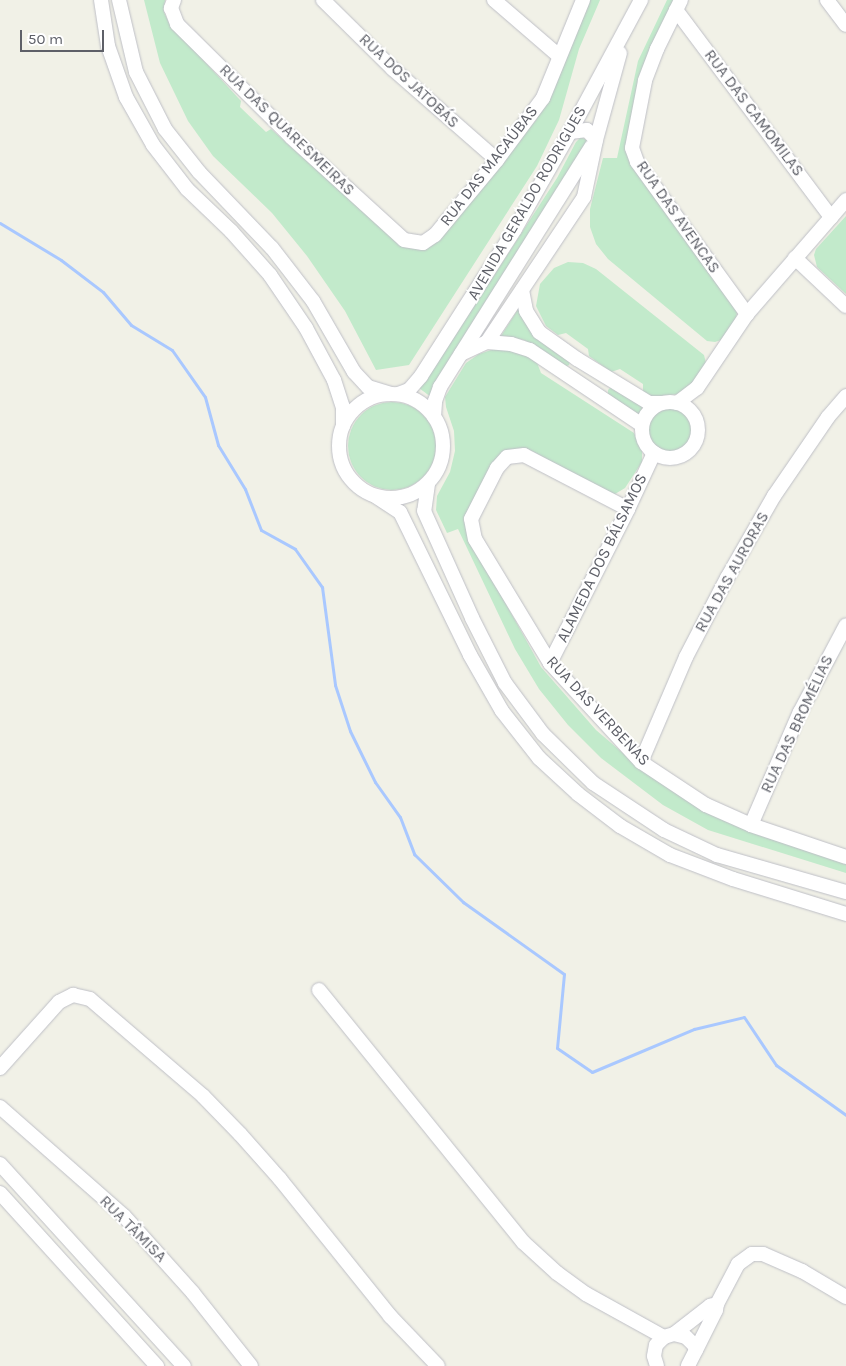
<!DOCTYPE html>
<meta charset="utf-8">
<style>
body{margin:0}
#map{position:relative;width:846px;height:1366px;overflow:hidden;background:#f1f1e7;font-family:Karla,sans-serif}
div>[style]{position:absolute}
.green>*{inset:0;background:#c2eacb}
.round{border-radius:50%}
.stream>*{height:3px;margin:-1.5px;padding:0 1.5px;transform-origin:1.5px;border-radius:1.5px;background:#a9c8ff}
.roads{filter:drop-shadow(0 0 1px #bebfc6) drop-shadow(0 0 1px #bebfc6)}
.minor>*{height:14px;margin:-7px;padding:0 7px;transform-origin:7px;border-radius:7px;background:#fff}
.minor>.ring{margin:-7px;padding:0;box-sizing:content-box;background:none;border:14px solid #fff;border-radius:50%}
span{translate:-50% -50%;white-space:nowrap;text-align:center;line-height:1.15;-webkit-text-stroke:4px #fff;paint-order:stroke}
.street-label{font-size:16px;color:#5e6068}
.scale{position:absolute;left:20px;top:30px;width:84px;height:22px;box-sizing:border-box;border:2px solid #5e6068;border-top:0;padding-left:6px;font-size:15px;line-height:18px;white-space:nowrap;color:#5e6068;-webkit-text-stroke:4px #fff;paint-order:stroke}
</style>
<div id="map">
<div class="green">
<div style="clip-path:polygon(144px 0,165px 0,164px 12px,169px 23px,241px 101px,240px 107px,266px 132px,271px 129px,396px 241px,415px 249px,436px 241px,536px 120px,545px 105px,589px 0,600px 0,579px 49px,559px 120px,537px 166px,409px 365px,376px 370px,345px 311px,307px 256px,272px 213px,213px 156px,188px 121px,160px 63px)"></div>
<div style="clip-path:polygon(667px 0,677px 0,628px 137px,737px 312px,736px 319px,721px 340px,715px 342px,707px 341px,608px 259px,596px 244px,590px 227px,590px 209px,603px 158px,617px 158px,638px 61px)"></div>
<div style="clip-path:polygon(581px 137px,588px 141px,431px 397px,419px 388px,425px 382px,557px 178px,576px 142px)"></div>
<div style="clip-path:polygon(846px 216px,846px 294px,817px 267px,814px 255px,816px 249px)"></div>
<div style="clip-path:polygon(568px 262px,583px 263px,596px 269px,704px 355px,706px 363px,691px 388px,679px 394px,651px 397px,643px 392px,643px 384px,620px 369px,611px 372px,589px 356px,588px 349px,566px 333px,558px 335px,546px 326px,536px 306px,540px 284px,554px 268px)"></div>
<div style="clip-path:polygon(520px 306px,570px 361px,569px 365px,565px 367px,524px 340px,501px 336px)"></div>
<div style="clip-path:polygon(494px 349px,512px 349px,536px 360px,541px 373px,634px 433px,642px 451px,642px 462px,625px 488px,615px 494px,608px 492px,528px 449px,513px 449px,497px 459px,471px 504px,468px 512px,471px 541px,541px 667px,596px 730px,638px 766px,662px 783px,846px 862px,846px 873px,708px 830px,663px 805px,601px 758px,568px 725px,539px 689px,515px 649px,458px 529px,447px 533px,436px 510px,437px 496px,450px 472px,455px 451px,454px 431px,446px 407px,445px 397px,466px 363px,479px 354px)"></div>
<div style="clip-path:polygon(611px 387px,643px 407px,642px 412px,638px 414px,608px 394px,608px 390px)"></div>
<div class="round" style="left:348px;top:402px;width:88px;height:88px"></div>
<div class="round" style="left:648px;top:408px;width:44px;height:44px"></div>
</div>
<div class="stream">
<div style="left:0;top:223px;width:71px;rotate:31.2deg"></div>
<div style="left:61px;top:260px;width:53px;rotate:37.3deg"></div>
<div style="left:103px;top:292px;width:43px;rotate:49.7deg"></div>
<div style="left:131px;top:325px;width:48px;rotate:31.4deg"></div>
<div style="left:172px;top:350px;width:57px;rotate:54.9deg"></div>
<div style="left:205px;top:397px;width:50px;rotate:74.8deg"></div>
<div style="left:218px;top:445px;width:52px;rotate:58.5deg"></div>
<div style="left:245px;top:489px;width:44px;rotate:68.7deg"></div>
<div style="left:261px;top:530px;width:39px;rotate:29deg"></div>
<div style="left:295px;top:549px;width:47px;rotate:54.6deg"></div>
<div style="left:322px;top:587px;width:99px;rotate:82.4deg"></div>
<div style="left:335px;top:685px;width:48px;rotate:71.9deg"></div>
<div style="left:350px;top:731px;width:57px;rotate:63.9deg"></div>
<div style="left:375px;top:782px;width:43px;rotate:54.5deg"></div>
<div style="left:400px;top:817px;width:40px;rotate:69deg"></div>
<div style="left:414px;top:854px;width:69px;rotate:44.4deg"></div>
<div style="left:463px;top:902px;width:124px;rotate:35.5deg"></div>
<div style="left:564px;top:974px;width:74px;rotate:95.4deg"></div>
<div style="left:557px;top:1048px;width:42px;rotate:34.4deg"></div>
<div style="left:592px;top:1072px;width:111px;rotate:-22.9deg"></div>
<div style="left:694px;top:1029px;width:51px;rotate:-13.5deg"></div>
<div style="left:744px;top:1017px;width:58px;rotate:56.3deg"></div>
<div style="left:776px;top:1065px;width:86px;rotate:35.5deg"></div>
</div>
<div class="roads">
<div class="minor">
<div style="left:101px;top:0;width:47px;rotate:81.3deg"></div>
<div style="left:108px;top:46px;width:54px;rotate:70.6deg"></div>
<div style="left:126px;top:97px;width:55px;rotate:60.6deg"></div>
<div style="left:153px;top:145px;width:56px;rotate:52.3deg"></div>
<div style="left:187px;top:189px;width:61px;rotate:43.7deg"></div>
<div style="left:231px;top:231px;width:59px;rotate:48.4deg"></div>
<div style="left:270px;top:275px;width:64px;rotate:55.8deg"></div>
<div style="left:306px;top:328px;width:59px;rotate:61.7deg"></div>
<div style="left:334px;top:380px;width:28px;rotate:72deg"></div>
<div style="left:343px;top:407px;width:19px;rotate:90deg"></div>
<div style="left:119px;top:0;width:74px;rotate:76.7deg"></div>
<div style="left:136px;top:72px;width:64px;rotate:63deg"></div>
<div style="left:165px;top:129px;width:55px;rotate:51.7deg"></div>
<div style="left:199px;top:172px;width:105px;rotate:46.2deg"></div>
<div style="left:272px;top:248px;width:67px;rotate:52.3deg"></div>
<div style="left:313px;top:301px;width:82px;rotate:60deg"></div>
<div style="left:354px;top:372px;width:21px;rotate:47deg"></div>
<div style="left:368px;top:387px;width:24px;rotate:17deg"></div>
<div style="left:174px;top:0;width:9px;rotate:111deg"></div>
<div style="left:171px;top:8px;width:17px;rotate:69deg"></div>
<div style="left:177px;top:24px;width:161px;rotate:44.7deg"></div>
<div style="left:291px;top:137px;width:153px;rotate:42.3deg"></div>
<div style="left:404px;top:240px;width:19px;rotate:9deg"></div>
<div style="left:423px;top:243px;width:14px;rotate:-34deg"></div>
<div style="left:435px;top:235px;width:97px;rotate:-50.4deg"></div>
<div style="left:497px;top:160px;width:77px;rotate:-53.4deg"></div>
<div style="left:543px;top:98px;width:106px;rotate:-67.8deg"></div>
<div style="left:323px;top:0;width:98px;rotate:44.6deg"></div>
<div style="left:393px;top:69px;width:138px;rotate:41.2deg"></div>
<div style="left:494px;top:0;width:86px;rotate:40.7deg"></div>
<div style="left:681px;top:0;width:55px;rotate:116.1deg"></div>
<div style="left:657px;top:49px;width:34px;rotate:111deg"></div>
<div style="left:645px;top:81px;width:68px;rotate:101deg"></div>
<div style="left:632px;top:148px;width:15px;rotate:70deg"></div>
<div style="left:637px;top:162px;width:188px;rotate:54.1deg"></div>
<div style="left:827px;top:0;width:31px;rotate:53deg"></div>
<div style="left:676px;top:10px;width:259px;rotate:53.2deg"></div>
<div style="left:570px;top:132px;width:17px;rotate:-7deg"></div>
<div style="left:587px;top:130px;width:13px;rotate:48deg"></div>
<div style="left:795px;top:258px;width:70px;rotate:43.3deg"></div>
<div style="left:522px;top:290px;width:21px;rotate:79deg"></div>
<div style="left:526px;top:311px;width:25px;rotate:58deg"></div>
<div style="left:539px;top:332px;width:47px;rotate:35.4deg"></div>
<div style="left:577px;top:359px;width:84px;rotate:31.4deg"></div>
<div style="left:649px;top:403px;width:12px"></div>
<div style="left:487px;top:342px;width:24px;rotate:5deg"></div>
<div style="left:511px;top:344px;width:20px;rotate:18deg"></div>
<div style="left:530px;top:350px;width:135px;rotate:33.8deg"></div>
<div style="left:461px;top:354px;width:29px;rotate:-25deg"></div>
<div style="left:487px;top:342px;width:174px;rotate:-56.2deg"></div>
<div style="left:584px;top:197px;width:58px;rotate:-78.1deg"></div>
<div style="left:596px;top:140px;width:90px;rotate:-74.6deg"></div>
<div class="ring" style="left:339px;top:394px;width:90px;height:90px"></div>
<div style="left:398px;top:394px;width:12px;rotate:-20deg"></div>
<div style="left:409px;top:390px;width:18px;rotate:-49deg"></div>
<div style="left:421px;top:376px;width:174px;rotate:-57.4deg"></div>
<div style="left:515px;top:229px;width:112px;rotate:-60.4deg"></div>
<div style="left:570px;top:132px;width:150px;rotate:-61.7deg"></div>
<div class="ring" style="left:642px;top:402px;width:42px;height:42px"></div>
<div style="left:677px;top:403px;width:25px;rotate:-37deg"></div>
<div style="left:697px;top:388px;width:89px;rotate:-56deg"></div>
<div style="left:747px;top:314px;width:151px;rotate:-49deg"></div>
<div style="left:434px;top:417px;width:16px;rotate:-86deg"></div>
<div style="left:435px;top:401px;width:15px;rotate:-70deg"></div>
<div style="left:440px;top:387px;width:284px;rotate:-57.8deg"></div>
<div style="left:428px;top:484px;width:27px;rotate:98deg"></div>
<div style="left:424px;top:511px;width:117px;rotate:65.8deg"></div>
<div style="left:472px;top:618px;width:73px;rotate:63.1deg"></div>
<div style="left:505px;top:683px;width:64px;rotate:53.3deg"></div>
<div style="left:543px;top:734px;width:70px;rotate:44.4deg"></div>
<div style="left:593px;top:783px;width:85px;rotate:33.5deg"></div>
<div style="left:664px;top:830px;width:59px;rotate:25.3deg"></div>
<div style="left:717px;top:855px;width:134px;rotate:16deg"></div>
<div style="left:375px;top:496px;width:30px;rotate:33deg"></div>
<div style="left:400px;top:512px;width:159px;rotate:63.9deg"></div>
<div style="left:470px;top:655px;width:64px;rotate:60.3deg"></div>
<div style="left:502px;top:711px;width:60px;rotate:51.8deg"></div>
<div style="left:539px;top:758px;width:53px;rotate:42.7deg"></div>
<div style="left:578px;top:794px;width:53px;rotate:37.3deg"></div>
<div style="left:620px;top:826px;width:58px;rotate:30.1deg"></div>
<div style="left:670px;top:855px;width:67px;rotate:20.9deg"></div>
<div style="left:733px;top:879px;width:118px;rotate:17.2deg"></div>
<div style="left:628px;top:509px;width:117px;rotate:-152.6deg"></div>
<div style="left:524px;top:455px;width:17px;rotate:173deg"></div>
<div style="left:507px;top:457px;width:15px;rotate:132deg"></div>
<div style="left:497px;top:468px;width:57px;rotate:117deg"></div>
<div style="left:471px;top:519px;width:20px;rotate:79deg"></div>
<div style="left:475px;top:539px;width:145px;rotate:58.8deg"></div>
<div style="left:550px;top:663px;width:134px;rotate:47.4deg"></div>
<div style="left:641px;top:762px;width:78px;rotate:33.5deg"></div>
<div style="left:706px;top:805px;width:49px;rotate:24deg"></div>
<div style="left:751px;top:825px;width:100px;rotate:18.6deg"></div>
<div style="left:550px;top:663px;width:173px;rotate:-63.1deg"></div>
<div style="left:628px;top:509px;width:62px;rotate:-65.1deg"></div>
<div style="left:641px;top:762px;width:114px;rotate:-66.8deg"></div>
<div style="left:686px;top:657px;width:89px;rotate:-62.6deg"></div>
<div style="left:727px;top:578px;width:95px;rotate:-60.2deg"></div>
<div style="left:774px;top:496px;width:96px;rotate:-55.6deg"></div>
<div style="left:828px;top:417px;width:28px;rotate:-49deg"></div>
<div style="left:751px;top:825px;width:123px;rotate:-66.6deg"></div>
<div style="left:800px;top:712px;width:98px;rotate:-62.1deg"></div>
<div style="left:319px;top:990px;width:324px;rotate:51deg"></div>
<div style="left:523px;top:1242px;width:46px;rotate:42.4deg"></div>
<div style="left:557px;top:1273px;width:36px;rotate:36deg"></div>
<div style="left:586px;top:1294px;width:89px;rotate:28.9deg"></div>
<div style="left:0;top:1068px;width:89px;rotate:-48.2deg"></div>
<div style="left:59px;top:1002px;width:16px;rotate:-27deg"></div>
<div style="left:73px;top:995px;width:17px;rotate:13deg"></div>
<div style="left:90px;top:999px;width:149px;rotate:40.6deg"></div>
<div style="left:203px;top:1096px;width:53px;rotate:45.8deg"></div>
<div style="left:240px;top:1134px;width:60px;rotate:48.4deg"></div>
<div style="left:280px;top:1179px;width:176px;rotate:51.2deg"></div>
<div style="left:390px;top:1316px;width:69px;rotate:46.2deg"></div>
<div style="left:0;top:1107px;width:165px;rotate:41.3deg"></div>
<div style="left:124px;top:1216px;width:103px;rotate:48.1deg"></div>
<div style="left:193px;top:1293px;width:93px;rotate:51.5deg"></div>
<div style="left:0;top:1164px;width:273px;rotate:47.7deg"></div>
<div style="left:0;top:1193px;width:234px;rotate:47.8deg"></div>
<div style="left:674px;top:1334px;width:46px;rotate:-37.9deg"></div>
<div style="left:710px;top:1306px;width:7px;rotate:-16deg"></div>
<div style="left:696px;top:1350px;width:45px;rotate:-63.4deg"></div>
<div style="left:716px;top:1310px;width:6px;rotate:-81deg"></div>
<div style="left:717px;top:1304px;width:45px;rotate:-62.3deg"></div>
<div style="left:738px;top:1264px;width:17px;rotate:-36deg"></div>
<div style="left:752px;top:1254px;width:11px"></div>
<div style="left:763px;top:1254px;width:43px;rotate:23.6deg"></div>
<div style="left:802px;top:1271px;width:51px;rotate:30.6deg"></div>
<div style="left:657px;top:1366px;width:10px;rotate:-107deg"></div>
<div style="left:654px;top:1356px;width:11px;rotate:-80deg"></div>
<div style="left:656px;top:1345px;width:11px;rotate:-45deg"></div>
<div style="left:664px;top:1337px;width:10px;rotate:-17deg"></div>
<div style="left:674px;top:1334px;width:12px;rotate:14deg"></div>
<div style="left:686px;top:1337px;width:11px;rotate:45deg"></div>
<div style="left:694px;top:1345px;width:5px;rotate:68deg"></div>
<div style="left:696px;top:1350px;width:18px;rotate:117deg"></div>
</div>
</div>
<div class="street-label">
<span style="left:409px;top:81px;rotate:43deg">RUA DOS JATOBÁS</span>
<span style="left:754px;top:113px;rotate:53deg">RUA DAS CAMOMILAS</span>
<span style="left:287px;top:130px;rotate:44deg">RUA DAS QUARESMEIRAS</span>
<span style="left:489px;top:166px;rotate:-52deg">RUA DAS MACAÚBAS</span>
<span style="left:527px;top:203px;rotate:-60deg">AVENIDA GERALDO RODRIGUES</span>
<span style="left:678px;top:217px;rotate:55deg">RUA DAS AVENCAS</span>
<span style="left:602px;top:558px;rotate:-64deg">ALAMEDA DOS BÁLSAMOS</span>
<span style="left:732px;top:572px;rotate:-61deg">RUA DAS AURORAS</span>
<span style="left:598px;top:711px;rotate:47deg">RUA DAS VERBENAS</span>
<span style="left:797px;top:724px;rotate:-65deg">RUA DAS BROMÉLIAS</span>
<span style="left:133px;top:1229px;rotate:45deg">RUA TÂMISA</span>
</div>
<div class="scale">50 m</div>
</div>
